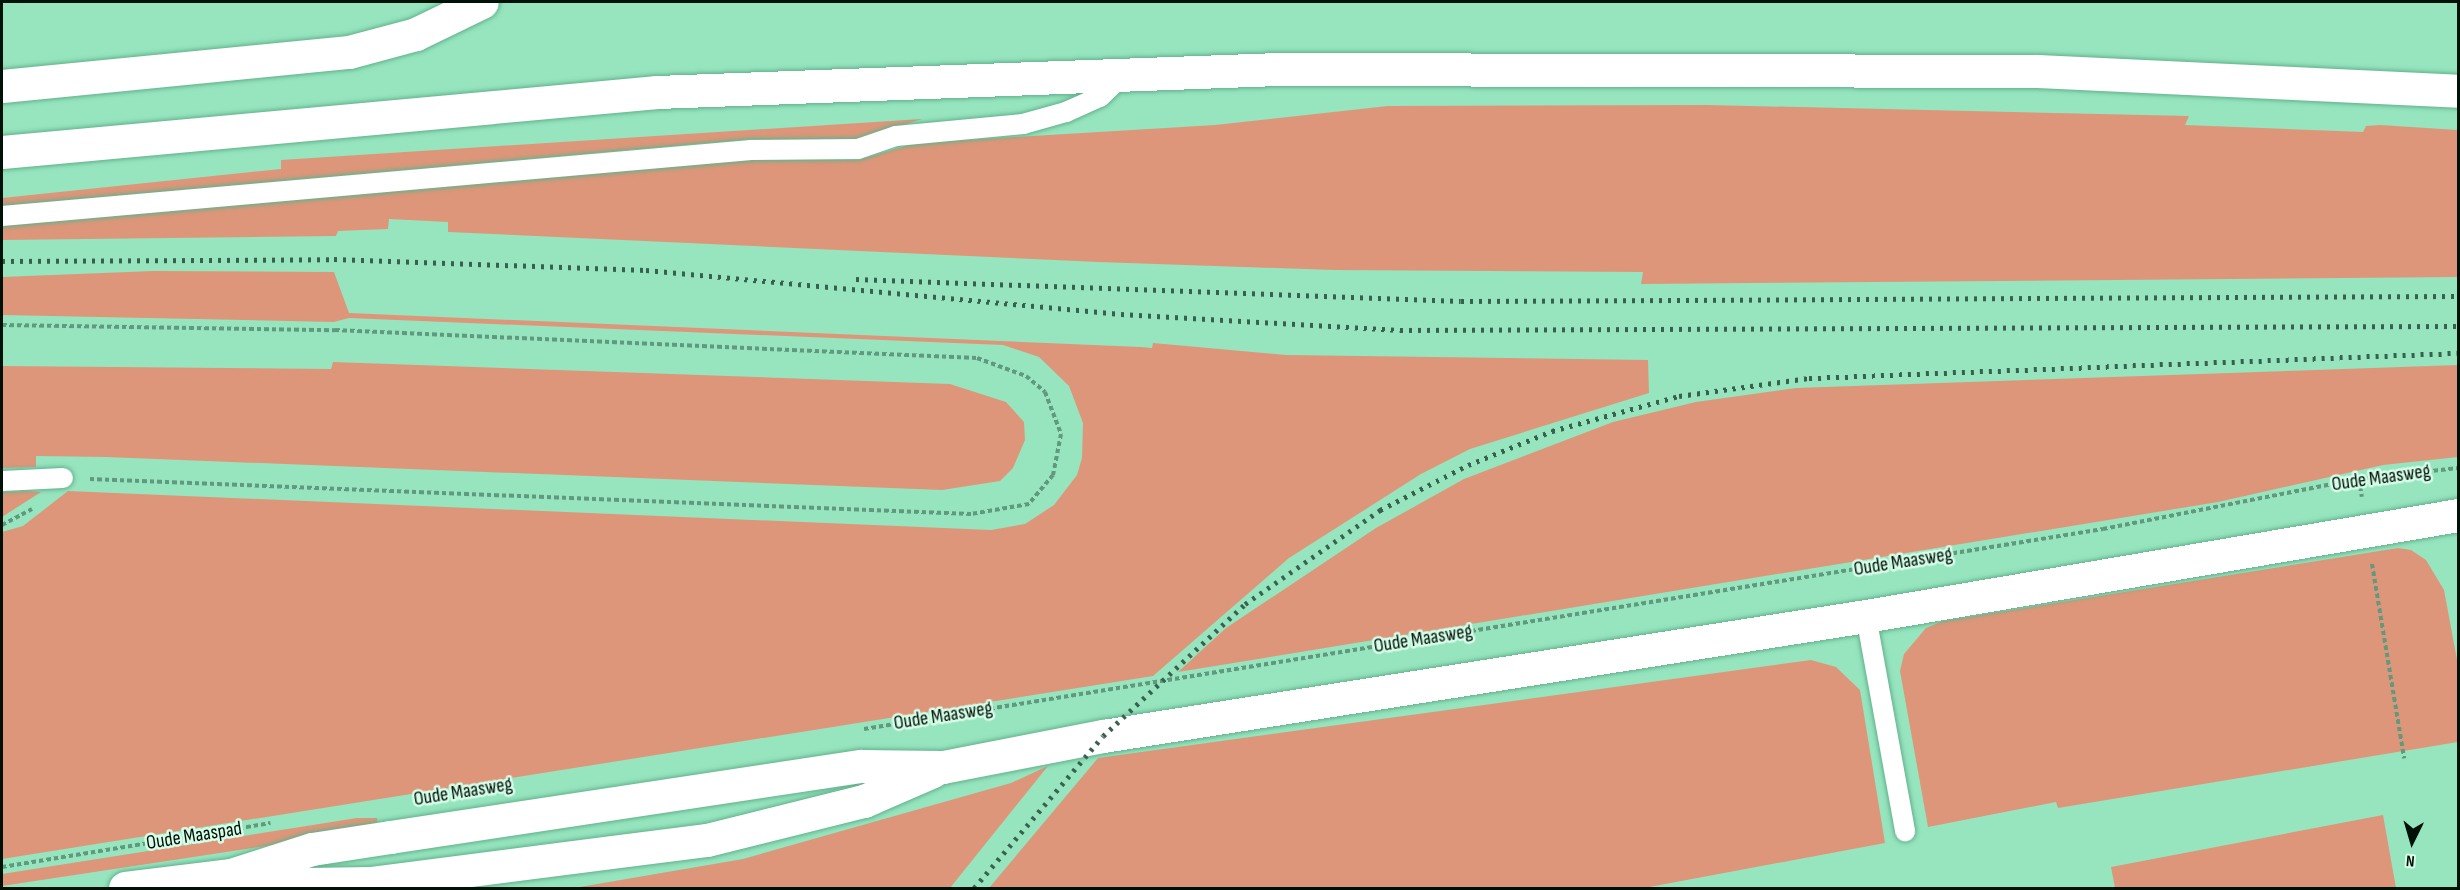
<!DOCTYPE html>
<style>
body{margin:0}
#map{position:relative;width:2460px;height:890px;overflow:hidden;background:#96e5bf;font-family:"Sofia Sans Condensed",sans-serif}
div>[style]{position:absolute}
.green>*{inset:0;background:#de967a}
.path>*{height:4px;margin-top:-2px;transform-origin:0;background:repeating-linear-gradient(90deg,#60997d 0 4.5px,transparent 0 7.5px)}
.roads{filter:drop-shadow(0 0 2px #62b18c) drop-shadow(0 0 2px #62b18c)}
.service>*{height:20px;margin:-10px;padding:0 10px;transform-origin:10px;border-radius:10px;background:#fff}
.minor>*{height:33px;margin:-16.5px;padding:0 16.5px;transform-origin:16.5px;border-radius:16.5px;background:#fff}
.motorway>*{height:33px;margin:-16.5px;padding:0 16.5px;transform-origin:16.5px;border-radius:16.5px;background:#fff}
.rail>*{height:4.5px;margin-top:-2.25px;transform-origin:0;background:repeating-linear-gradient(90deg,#38604c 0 3px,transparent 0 9px)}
span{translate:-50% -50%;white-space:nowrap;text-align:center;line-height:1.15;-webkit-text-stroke:5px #d7fde9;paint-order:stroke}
.street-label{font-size:20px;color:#001208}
.frame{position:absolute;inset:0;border:3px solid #001208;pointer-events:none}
.north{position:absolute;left:2382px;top:812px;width:60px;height:60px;-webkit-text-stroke:4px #d7fde9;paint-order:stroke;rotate:185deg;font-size:16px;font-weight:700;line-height:24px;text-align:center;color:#001208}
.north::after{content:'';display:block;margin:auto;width:21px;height:27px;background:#001208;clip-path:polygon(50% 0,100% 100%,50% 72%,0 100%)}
</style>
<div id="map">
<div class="green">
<div style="clip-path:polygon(1708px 105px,2189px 116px,2185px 125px,2363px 132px,2366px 126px,2380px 125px,2458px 130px,2458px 277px,1641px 284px,1643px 272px,1334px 270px,1098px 262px,448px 232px,448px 222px,389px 219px,388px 229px,338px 231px,336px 236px,2px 240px,2px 225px,755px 159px,858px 160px,916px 143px,1215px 125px,1388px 106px)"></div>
<div style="clip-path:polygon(922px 119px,853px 141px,753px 139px,2px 206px,2px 198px,281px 169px,281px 160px)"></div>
<div style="clip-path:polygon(153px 271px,334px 272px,349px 313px,1141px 347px,1152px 348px,1153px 343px,1286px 355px,1648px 360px,1649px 393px,1470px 449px,1421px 474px,1289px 558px,1153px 676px,2px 859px,2px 532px,23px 526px,68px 491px,991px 530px,1025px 524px,1054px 505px,1077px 475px,1082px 458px,1083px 423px,1069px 386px,1039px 357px,1003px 345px,349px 318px,334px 322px,2px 315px,2px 277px)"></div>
<div style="clip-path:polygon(333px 362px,950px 384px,1006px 402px,1024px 422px,1025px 440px,1013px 468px,1000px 481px,942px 490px,106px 457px,36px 456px,36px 467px,2px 468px,2px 366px,331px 369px)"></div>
<div style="clip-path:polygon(2458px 365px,2458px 457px,2383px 465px,2218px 502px,1178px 672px,1226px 628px,1376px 528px,1464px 479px,1613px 422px,1696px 402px,1796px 388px)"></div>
<div style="clip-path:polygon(2px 492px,27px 491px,41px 492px,2px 517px)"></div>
<div style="clip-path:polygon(2398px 548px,2411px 550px,2426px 560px,2444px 590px,2458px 665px,2458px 742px,2058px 808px,2056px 802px,1928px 827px,1900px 671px,1904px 654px,1926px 628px,1943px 621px)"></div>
<div style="clip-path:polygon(1811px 660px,1836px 667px,1860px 690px,1885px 843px,1644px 888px,989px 888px,1098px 758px)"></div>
<div style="clip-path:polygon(1048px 766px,950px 888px,574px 888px,743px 859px,1011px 783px)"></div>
<div style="clip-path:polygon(2383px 815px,2396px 888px,2115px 888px,2111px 867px)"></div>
<div style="clip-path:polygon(357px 818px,377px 818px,378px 829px,2px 886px,2px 874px)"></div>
</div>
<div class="path">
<div style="left:2px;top:325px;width:333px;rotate:0.9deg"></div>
<div style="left:335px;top:330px;width:643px;rotate:2.5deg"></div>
<div style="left:977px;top:358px;width:52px;rotate:20.2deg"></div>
<div style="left:1026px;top:376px;width:25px;rotate:40deg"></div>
<div style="left:1045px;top:392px;width:45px;rotate:69.1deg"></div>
<div style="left:1061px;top:434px;width:42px;rotate:101deg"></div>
<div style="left:1053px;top:475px;width:38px;rotate:130deg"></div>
<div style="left:1029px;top:504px;width:59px;rotate:170.2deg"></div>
<div style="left:971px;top:514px;width:882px;rotate:-177.72deg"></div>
<div style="left:2359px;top:479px;width:18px;rotate:81deg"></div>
<div style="left:2px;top:525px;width:34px;rotate:-28deg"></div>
<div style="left:2372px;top:564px;width:197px;rotate:80.6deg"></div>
<div style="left:864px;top:729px;width:1255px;rotate:-9.17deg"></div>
<div style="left:2103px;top:529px;width:261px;rotate:-11.1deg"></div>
<div style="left:2359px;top:479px;width:100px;rotate:-6.3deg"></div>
<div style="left:2px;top:867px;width:272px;rotate:-9.3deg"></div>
</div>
<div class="roads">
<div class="service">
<div style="left:2px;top:216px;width:752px;rotate:-5.04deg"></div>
<div style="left:751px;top:150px;width:107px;rotate:-0.5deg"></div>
<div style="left:858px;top:149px;width:40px;rotate:-18.9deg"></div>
<div style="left:896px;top:136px;width:128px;rotate:-5.4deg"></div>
<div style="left:1023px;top:124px;width:45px;rotate:-15.6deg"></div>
<div style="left:1066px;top:112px;width:37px;rotate:-24deg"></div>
<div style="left:1100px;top:97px;width:32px;rotate:-44deg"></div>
<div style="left:2px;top:481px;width:61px;rotate:-2.8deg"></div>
<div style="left:1866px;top:616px;width:219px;rotate:79.7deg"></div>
</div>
<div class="minor">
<div style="left:243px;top:876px;width:65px;rotate:7deg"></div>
<div style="left:308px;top:884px;width:62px;rotate:-0.9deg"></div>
<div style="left:370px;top:883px;width:340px;rotate:-7.3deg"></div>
<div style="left:707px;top:840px;width:162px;rotate:-14deg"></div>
<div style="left:864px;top:801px;width:75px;rotate:-23.5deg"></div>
<div style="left:125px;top:888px;width:107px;rotate:-7deg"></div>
<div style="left:231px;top:875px;width:85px;rotate:-17.8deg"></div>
<div style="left:312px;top:849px;width:79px;rotate:-8.7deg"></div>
<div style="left:390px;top:837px;width:476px;rotate:-8.6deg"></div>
<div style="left:861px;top:766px;width:82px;rotate:0.7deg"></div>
<div style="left:943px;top:767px;width:163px;rotate:-11deg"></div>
<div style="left:1103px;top:736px;width:772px;rotate:-8.94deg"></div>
<div style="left:1866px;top:616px;width:601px;rotate:-9.68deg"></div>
</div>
<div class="motorway">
<div style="left:2px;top:86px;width:349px;rotate:-5.6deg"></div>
<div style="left:349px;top:52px;width:69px;rotate:-15deg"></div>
<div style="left:416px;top:34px;width:73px;rotate:-25.9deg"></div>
<div style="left:2px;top:152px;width:658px;rotate:-5.23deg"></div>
<div style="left:657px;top:92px;width:620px;rotate:-2.12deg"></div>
<div style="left:1277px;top:69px;width:761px;rotate:0.15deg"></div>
<div style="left:2038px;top:71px;width:420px;rotate:2.7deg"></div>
</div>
</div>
<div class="rail">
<div style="left:2px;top:261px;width:332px;rotate:-0.3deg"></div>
<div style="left:334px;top:259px;width:312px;rotate:2deg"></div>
<div style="left:646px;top:270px;width:477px;rotate:5.3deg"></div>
<div style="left:1121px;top:314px;width:279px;rotate:3.3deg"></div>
<div style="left:1400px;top:330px;width:1058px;rotate:-0.22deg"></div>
<div style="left:856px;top:279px;width:605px;rotate:2.08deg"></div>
<div style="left:1461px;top:301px;width:997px;rotate:-0.29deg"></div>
<div style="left:974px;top:888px;width:199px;rotate:-49.7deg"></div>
<div style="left:1103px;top:736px;width:194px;rotate:-42.9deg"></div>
<div style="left:1245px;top:604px;width:165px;rotate:-34.8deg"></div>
<div style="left:1380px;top:510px;width:99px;rotate:-27.1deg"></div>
<div style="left:1468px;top:465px;width:91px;rotate:-22deg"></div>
<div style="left:1552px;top:431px;width:132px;rotate:-15.4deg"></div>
<div style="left:1679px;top:396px;width:131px;rotate:-7.9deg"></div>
<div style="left:1809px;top:378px;width:649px;rotate:-2.21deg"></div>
</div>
<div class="street-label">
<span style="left:2381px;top:478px;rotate:-8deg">Oude Maasweg</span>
<span style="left:1903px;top:562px;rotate:-9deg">Oude Maasweg</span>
<span style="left:1423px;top:639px;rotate:-9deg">Oude Maasweg</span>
<span style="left:943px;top:716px;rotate:-9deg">Oude Maasweg</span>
<span style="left:463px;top:792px;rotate:-9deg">Oude Maasweg</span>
<span style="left:194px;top:836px;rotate:-9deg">Oude Maaspad</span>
</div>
<div class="frame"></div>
<div class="north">N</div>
</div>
